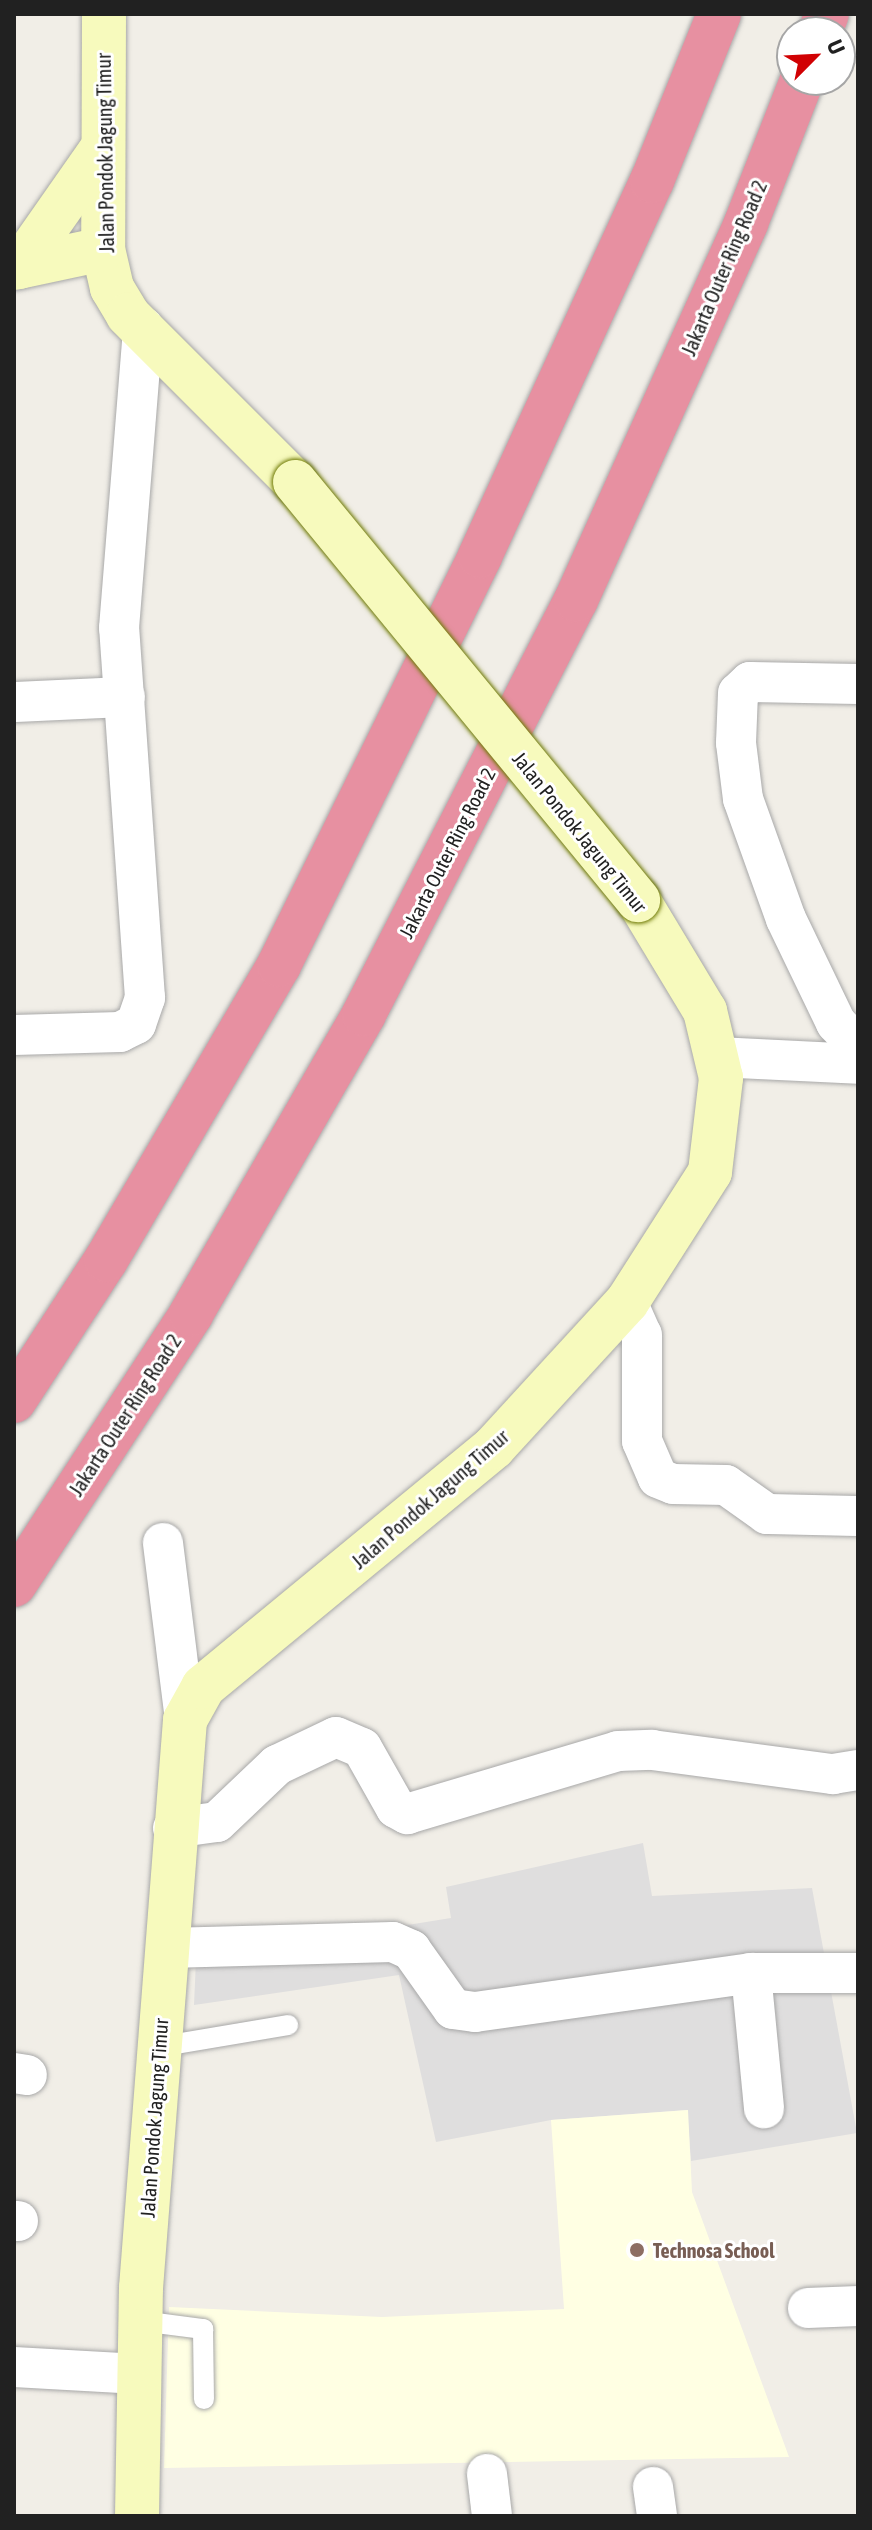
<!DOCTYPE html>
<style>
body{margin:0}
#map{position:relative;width:872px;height:2530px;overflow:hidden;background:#f1eee7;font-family:"Asap Condensed",sans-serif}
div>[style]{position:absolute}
.residential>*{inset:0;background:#dfdede}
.education>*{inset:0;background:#ffffe3}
.roads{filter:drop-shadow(0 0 2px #a8a8a8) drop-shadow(0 0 2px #a8a8a8)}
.lane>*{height:20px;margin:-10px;padding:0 10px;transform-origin:10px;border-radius:10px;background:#fff}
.street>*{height:40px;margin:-20px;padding:0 20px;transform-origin:20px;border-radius:20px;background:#fff}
.secondary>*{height:44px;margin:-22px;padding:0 22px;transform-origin:22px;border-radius:22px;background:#f7fabd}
.highway>*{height:44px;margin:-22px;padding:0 22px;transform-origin:22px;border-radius:22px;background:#e790a1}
.bridges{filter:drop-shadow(0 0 2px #6f7a05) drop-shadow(0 0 2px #6f7a05)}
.secondary-bridge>*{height:44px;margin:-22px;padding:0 22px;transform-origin:22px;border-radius:22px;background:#f7fabd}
.dots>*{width:22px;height:22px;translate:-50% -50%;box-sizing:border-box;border:4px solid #fff;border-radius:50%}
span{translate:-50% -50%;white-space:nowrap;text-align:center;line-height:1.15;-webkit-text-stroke:6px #fff;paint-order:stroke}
.street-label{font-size:20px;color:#212121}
.education-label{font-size:20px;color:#785e54;font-weight:700}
.left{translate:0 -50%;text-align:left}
.frame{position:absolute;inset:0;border:16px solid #212121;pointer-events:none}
.north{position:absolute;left:776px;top:16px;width:80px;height:80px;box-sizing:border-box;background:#fff;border:2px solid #a6a6a6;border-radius:50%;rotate:66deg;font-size:22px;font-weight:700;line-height:32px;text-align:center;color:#212121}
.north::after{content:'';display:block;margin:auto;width:28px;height:36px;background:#d10103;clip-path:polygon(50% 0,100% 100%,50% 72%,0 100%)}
</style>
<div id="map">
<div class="residential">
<div style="clip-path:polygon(643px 1843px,652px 1896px,812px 1888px,857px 2133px,691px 2161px,687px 2110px,551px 2120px,436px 2142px,399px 1975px,194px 2005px,197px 1937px,395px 1927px,451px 1918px,446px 1887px)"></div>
</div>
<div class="education">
<div style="clip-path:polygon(688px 2110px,692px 2192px,789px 2457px,164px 2468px,169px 2307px,382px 2317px,564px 2309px,551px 2120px)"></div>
</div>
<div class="roads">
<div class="lane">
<div style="left:158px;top:2047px;width:132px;rotate:-9.6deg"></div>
<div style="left:141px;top:2321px;width:63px;rotate:7.4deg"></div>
<div style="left:203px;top:2329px;width:70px;rotate:89.2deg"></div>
</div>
<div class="street">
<div style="left:858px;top:684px;width:108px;rotate:-178.9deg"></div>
<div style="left:750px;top:682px;width:16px;rotate:137deg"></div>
<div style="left:738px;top:693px;width:50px;rotate:92.3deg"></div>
<div style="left:736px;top:743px;width:56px;rotate:82.9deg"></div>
<div style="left:743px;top:799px;width:127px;rotate:70.3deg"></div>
<div style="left:786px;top:919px;width:115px;rotate:64.3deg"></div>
<div style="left:836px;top:1023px;width:32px;rotate:46deg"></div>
<div style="left:14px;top:702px;width:111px;rotate:-2.6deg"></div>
<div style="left:14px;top:1035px;width:106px;rotate:-1.6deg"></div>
<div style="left:120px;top:1032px;width:18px;rotate:-27deg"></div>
<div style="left:136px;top:1024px;width:28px;rotate:-71deg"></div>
<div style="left:145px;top:998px;width:371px;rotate:-94deg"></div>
<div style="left:119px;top:628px;width:302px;rotate:-85.4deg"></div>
<div style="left:717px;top:1057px;width:141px;rotate:2.8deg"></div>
<div style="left:627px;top:1302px;width:36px;rotate:66deg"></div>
<div style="left:642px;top:1335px;width:106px;rotate:90deg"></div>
<div style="left:642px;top:1441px;width:40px;rotate:66.6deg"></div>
<div style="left:658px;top:1478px;width:16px;rotate:22deg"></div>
<div style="left:673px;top:1484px;width:53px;rotate:1.1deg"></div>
<div style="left:726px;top:1485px;width:50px;rotate:35.3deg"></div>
<div style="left:767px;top:1514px;width:91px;rotate:1.3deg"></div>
<div style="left:163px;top:1543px;width:178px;rotate:82.9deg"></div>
<div style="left:173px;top:1828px;width:44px;rotate:-7.8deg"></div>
<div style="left:217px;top:1822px;width:83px;rotate:-43.5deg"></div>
<div style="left:277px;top:1765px;width:65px;rotate:-25.4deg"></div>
<div style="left:336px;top:1737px;width:28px;rotate:23deg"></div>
<div style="left:362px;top:1748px;width:69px;rotate:60.5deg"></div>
<div style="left:396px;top:1808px;width:13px;rotate:29deg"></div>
<div style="left:407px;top:1814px;width:220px;rotate:-16.6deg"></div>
<div style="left:618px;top:1751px;width:34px;rotate:-2deg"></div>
<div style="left:652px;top:1750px;width:183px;rotate:7.6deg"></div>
<div style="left:833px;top:1774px;width:25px;rotate:-9deg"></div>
<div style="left:167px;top:1948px;width:226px;rotate:-1.5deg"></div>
<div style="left:393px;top:1942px;width:20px;rotate:24deg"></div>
<div style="left:411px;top:1950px;width:72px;rotate:54.6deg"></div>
<div style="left:453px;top:2009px;width:22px;rotate:8deg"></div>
<div style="left:475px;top:2012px;width:279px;rotate:-8deg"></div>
<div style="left:751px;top:1973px;width:107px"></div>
<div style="left:751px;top:1973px;width:136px;rotate:84.5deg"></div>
<div style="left:14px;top:2073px;width:13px;rotate:9deg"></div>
<div style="left:14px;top:2221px;width:4px"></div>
<div style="left:808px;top:2308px;width:50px;rotate:-2.3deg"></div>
<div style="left:14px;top:2367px;width:125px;rotate:3.2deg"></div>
<div style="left:487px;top:2474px;width:42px;rotate:83.2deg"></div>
<div style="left:653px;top:2487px;width:29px;rotate:82deg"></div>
</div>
<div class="secondary">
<div style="left:104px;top:14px;width:235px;rotate:90.2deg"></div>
<div style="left:103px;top:249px;width:40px;rotate:77deg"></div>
<div style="left:112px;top:288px;width:31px;rotate:59deg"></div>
<div style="left:128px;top:315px;width:236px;rotate:45deg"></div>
<div style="left:19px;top:267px;width:143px;rotate:-55deg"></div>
<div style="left:14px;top:268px;width:91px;rotate:-12.1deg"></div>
<div style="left:137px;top:2516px;width:228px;rotate:-89deg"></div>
<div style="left:141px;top:2288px;width:570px;rotate:-85.57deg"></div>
<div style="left:185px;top:1720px;width:38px;rotate:-61deg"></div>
<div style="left:203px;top:1687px;width:377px;rotate:-39.5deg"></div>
<div style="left:494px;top:1447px;width:197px;rotate:-47.5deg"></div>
<div style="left:627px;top:1302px;width:154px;rotate:-57.4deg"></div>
<div style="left:710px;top:1172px;width:95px;rotate:-83.3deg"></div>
<div style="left:721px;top:1078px;width:69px;rotate:-103.4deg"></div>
<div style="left:705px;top:1011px;width:130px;rotate:-121.1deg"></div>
</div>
<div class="highway">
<div style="left:820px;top:32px;width:19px;rotate:-69deg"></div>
<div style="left:14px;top:1401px;width:168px;rotate:-56.9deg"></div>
<div style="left:106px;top:1260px;width:342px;rotate:-59.6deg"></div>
<div style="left:279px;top:965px;width:456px;rotate:-63.8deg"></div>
<div style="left:480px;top:556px;width:413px;rotate:-65.4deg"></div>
<div style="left:652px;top:181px;width:180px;rotate:-68.1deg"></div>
<div style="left:14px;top:1585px;width:324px;rotate:-56.8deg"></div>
<div style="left:191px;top:1314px;width:346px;rotate:-60deg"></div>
<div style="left:364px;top:1014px;width:465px;rotate:-62.9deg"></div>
<div style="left:576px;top:600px;width:414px;rotate:-65.7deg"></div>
<div style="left:746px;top:223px;width:154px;rotate:-68.6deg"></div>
</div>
</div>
<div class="bridges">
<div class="secondary-bridge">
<div style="left:295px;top:482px;width:541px;rotate:50.63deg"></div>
</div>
</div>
<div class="dots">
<div style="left:637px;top:2250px;background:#8d6e63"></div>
</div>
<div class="street-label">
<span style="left:105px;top:153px;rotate:-91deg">Jalan Pondok Jagung Timur</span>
<span style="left:724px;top:268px;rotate:-67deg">Jakarta Outer Ring Road 2</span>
<span style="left:580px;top:832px;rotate:51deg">Jalan Pondok Jagung Timur</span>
<span style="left:447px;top:853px;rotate:-63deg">Jakarta Outer Ring Road 2</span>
<span style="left:125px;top:1415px;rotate:-57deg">Jakarta Outer Ring Road 2</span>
<span style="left:430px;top:1499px;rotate:-41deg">Jalan Pondok Jagung Timur</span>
<span style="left:154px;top:2118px;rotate:-86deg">Jalan Pondok Jagung Timur</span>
</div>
<div class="education-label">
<span class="left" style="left:653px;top:2250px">Technosa School</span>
</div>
<div class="frame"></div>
<div class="north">U</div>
</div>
